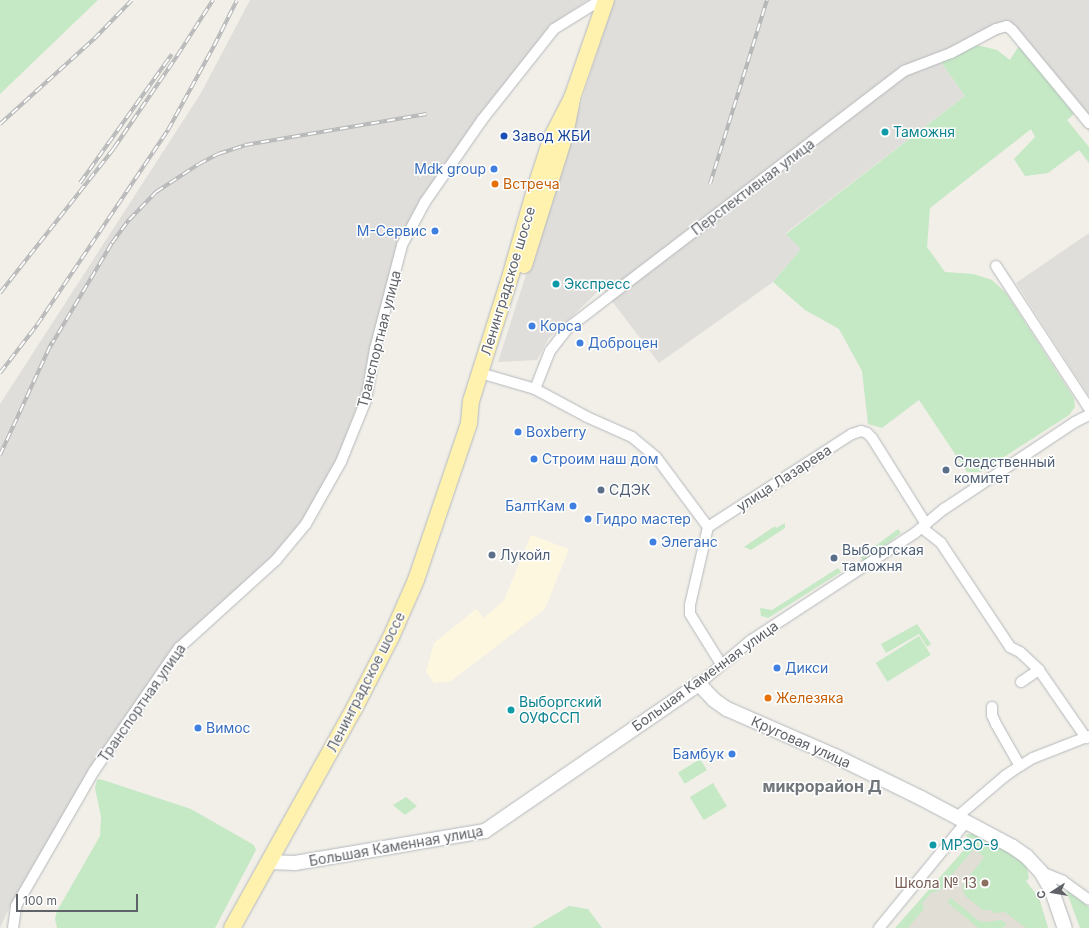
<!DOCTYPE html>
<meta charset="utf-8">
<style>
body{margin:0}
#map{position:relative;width:1089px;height:928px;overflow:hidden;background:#f1efe8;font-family:Inter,sans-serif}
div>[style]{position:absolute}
.commercial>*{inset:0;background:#fef7e0}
.industrial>*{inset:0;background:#e0deda}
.education>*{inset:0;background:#e1ded6}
.green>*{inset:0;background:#c5e8c5;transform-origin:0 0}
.roads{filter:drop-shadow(0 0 1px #b5b8bc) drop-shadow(0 0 1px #b5b8bc)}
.street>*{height:10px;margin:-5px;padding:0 5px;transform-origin:5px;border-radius:5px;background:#fff}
.secondary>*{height:14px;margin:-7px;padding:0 7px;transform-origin:7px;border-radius:7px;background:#fff}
.primary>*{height:16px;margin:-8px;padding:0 8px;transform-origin:8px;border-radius:8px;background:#fff2af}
.rail>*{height:4px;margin-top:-2px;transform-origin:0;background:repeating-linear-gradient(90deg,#fff 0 8px,#b6b7b8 0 16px);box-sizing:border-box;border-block:1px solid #b6b7b8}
.dots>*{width:11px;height:11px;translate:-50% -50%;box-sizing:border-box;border:2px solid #fff;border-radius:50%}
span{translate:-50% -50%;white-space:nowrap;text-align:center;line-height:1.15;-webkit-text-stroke:3px #fff;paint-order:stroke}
.culture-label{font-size:14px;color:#0d838f}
.left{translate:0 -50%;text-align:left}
.transit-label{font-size:14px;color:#164399}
.shop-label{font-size:14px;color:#366cbe}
.right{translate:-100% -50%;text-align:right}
.food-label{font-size:14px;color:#c56008}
.street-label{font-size:14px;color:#5f6368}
.service-label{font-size:14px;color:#4e5e75}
.education-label{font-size:14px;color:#785e54}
.quarter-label{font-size:16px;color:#70757a;font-weight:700}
.north{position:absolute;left:1033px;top:872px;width:40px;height:40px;-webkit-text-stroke:3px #fff;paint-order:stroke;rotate:258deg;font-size:11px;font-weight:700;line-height:16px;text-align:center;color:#5f6368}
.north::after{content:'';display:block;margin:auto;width:14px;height:18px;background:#5f6368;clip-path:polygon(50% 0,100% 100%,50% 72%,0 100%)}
.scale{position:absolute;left:16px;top:894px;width:122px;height:18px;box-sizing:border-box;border:2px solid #5f6368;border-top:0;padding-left:5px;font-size:12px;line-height:14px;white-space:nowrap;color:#5f6368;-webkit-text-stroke:3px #fff;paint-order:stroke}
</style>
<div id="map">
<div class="commercial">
<div style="clip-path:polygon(531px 535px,569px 549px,545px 609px,451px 681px,434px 683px,426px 672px,434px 643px,476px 609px,484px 618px,504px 600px)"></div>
</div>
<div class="industrial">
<div style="clip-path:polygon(250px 0,588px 0,551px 25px,479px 116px,422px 197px,397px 244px,370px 348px,360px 399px,338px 457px,302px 521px,274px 555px,176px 644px,90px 769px,9px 908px,0 928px,0 404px,201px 93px)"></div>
<div style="clip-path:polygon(614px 0,1089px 0,1089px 132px,1007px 31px,941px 62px,965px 96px,786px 233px,801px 249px,773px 282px,659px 363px,602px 288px,549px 338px,537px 360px,498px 362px)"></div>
<div style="clip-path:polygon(1089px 233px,1089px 396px,1016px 283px)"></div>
</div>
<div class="education">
<div style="clip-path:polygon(975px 845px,1039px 898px,1048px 928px,905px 928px,920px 901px)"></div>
</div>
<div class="green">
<div style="clip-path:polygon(0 0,98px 0,0 94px)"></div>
<div style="clip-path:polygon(1020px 44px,1074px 114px,1067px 120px,1089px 147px,1089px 163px,1079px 150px,1048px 173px,1025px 176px,1014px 159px,1035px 137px,1031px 129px,930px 208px,927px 247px,945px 272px,973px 274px,992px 280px,1006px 293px,1074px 398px,1075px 407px,1069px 415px,981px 472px,967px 472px,919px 400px,882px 428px,868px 424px,862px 371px,839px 329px,805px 310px,773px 282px,801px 249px,786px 234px,965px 96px,941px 62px,977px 45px,997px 50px,1010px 60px)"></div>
<div style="clip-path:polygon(785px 523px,785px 528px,782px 530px,751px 550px,744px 547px,775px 526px,776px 528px)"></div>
<div style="left:898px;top:529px;width:5px;height:47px;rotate:53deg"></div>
<div style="clip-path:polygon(838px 568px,841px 572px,768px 618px,761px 616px,760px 608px,772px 610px)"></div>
<div style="clip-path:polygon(917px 624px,931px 644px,927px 647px,919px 634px,886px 653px,881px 644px)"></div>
<div style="left:919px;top:636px;width:22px;height:51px;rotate:58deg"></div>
<div style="left:700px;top:759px;width:13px;height:26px;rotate:58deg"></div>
<div style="clip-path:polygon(100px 779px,191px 809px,254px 845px,256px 850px,215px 928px,57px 928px,55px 919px,57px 911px,100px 836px,101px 817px,95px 788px,97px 780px)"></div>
<div style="left:713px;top:783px;width:27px;height:27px;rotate:59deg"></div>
<div style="clip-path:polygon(406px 797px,417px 806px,405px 815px,393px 805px)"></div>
<div style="clip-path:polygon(974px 833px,1004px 849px,1024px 863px,1027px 868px,1029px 878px,1026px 881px,1039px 898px,1048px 928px,1026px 928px,1005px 912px,992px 913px,991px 910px,983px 910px,965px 896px,962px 886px,984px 857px,974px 849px,949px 878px,949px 880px,941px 890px,935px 892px,932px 892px,922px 903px,924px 907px,923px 910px,908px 928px,895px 928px,971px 842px,981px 842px,994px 850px,998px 849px,979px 838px,970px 839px,965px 835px)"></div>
<div style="clip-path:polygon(1066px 890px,1089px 907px,1089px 928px,1080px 928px)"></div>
<div style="clip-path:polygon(951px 898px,979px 921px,986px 922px,1001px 920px,1007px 924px,1003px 928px,978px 928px,947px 902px)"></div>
<div style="clip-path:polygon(569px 906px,588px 909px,602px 928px,532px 928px)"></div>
</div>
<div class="roads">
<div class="street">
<div style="left:996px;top:266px;width:170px;rotate:56.8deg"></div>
<div style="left:480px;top:373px;width:57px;rotate:16.2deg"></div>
<div style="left:535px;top:389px;width:59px;rotate:28.3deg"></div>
<div style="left:587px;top:417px;width:49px;rotate:24deg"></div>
<div style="left:632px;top:437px;width:31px;rotate:40deg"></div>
<div style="left:656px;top:457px;width:87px;rotate:53.4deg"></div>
<div style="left:708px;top:527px;width:80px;rotate:103deg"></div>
<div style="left:690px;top:605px;width:9px;rotate:90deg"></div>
<div style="left:690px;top:614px;width:59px;rotate:58.2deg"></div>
<div style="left:535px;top:389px;width:41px;rotate:-68.5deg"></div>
<div style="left:550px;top:351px;width:29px;rotate:-52deg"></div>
<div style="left:568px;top:328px;width:423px;rotate:-37.4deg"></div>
<div style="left:904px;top:71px;width:50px;rotate:-21deg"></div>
<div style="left:951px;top:53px;width:51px;rotate:-28.1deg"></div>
<div style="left:996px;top:29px;width:11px;rotate:-15deg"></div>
<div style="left:1007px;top:26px;width:6px;rotate:39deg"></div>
<div style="left:1012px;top:30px;width:121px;rotate:50.4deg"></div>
<div style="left:708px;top:527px;width:171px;rotate:-32.9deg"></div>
<div style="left:852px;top:434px;width:9px;rotate:-18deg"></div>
<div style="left:861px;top:431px;width:6px;rotate:18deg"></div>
<div style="left:867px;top:433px;width:7px;rotate:45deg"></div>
<div style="left:872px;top:438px;width:102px;rotate:57.9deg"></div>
<div style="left:922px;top:528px;width:24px;rotate:38deg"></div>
<div style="left:941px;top:543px;width:125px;rotate:56.4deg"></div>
<div style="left:1010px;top:647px;width:11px;rotate:27deg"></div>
<div style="left:1020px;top:652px;width:26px;rotate:43deg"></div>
<div style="left:1039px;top:670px;width:83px;rotate:55.3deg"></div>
<div style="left:1021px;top:682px;width:22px;rotate:-34deg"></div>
<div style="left:699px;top:684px;width:67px;rotate:-40.1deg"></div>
<div style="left:750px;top:641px;width:197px;rotate:-33.2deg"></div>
<div style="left:915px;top:533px;width:38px;rotate:-40deg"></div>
<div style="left:944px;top:509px;width:157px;rotate:-33.6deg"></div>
<div style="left:1075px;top:422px;width:16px;rotate:-27deg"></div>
<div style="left:992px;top:707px;width:8px;rotate:90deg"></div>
<div style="left:992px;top:715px;width:10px;rotate:66deg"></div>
<div style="left:996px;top:724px;width:48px;rotate:60.3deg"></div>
<div style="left:957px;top:817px;width:63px;rotate:-40.5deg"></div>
<div style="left:1005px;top:776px;width:18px;rotate:-34deg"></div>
<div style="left:1020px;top:766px;width:15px;rotate:-32deg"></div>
<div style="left:1033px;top:758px;width:60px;rotate:-21.4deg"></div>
<div style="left:1041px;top:872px;width:24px;rotate:22deg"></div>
<div style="left:1063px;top:881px;width:32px;rotate:36deg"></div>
<div style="left:13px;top:928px;width:22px;rotate:-82deg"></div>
<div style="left:16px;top:906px;width:156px;rotate:-60deg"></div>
<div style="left:94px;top:771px;width:150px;rotate:-55.4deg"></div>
<div style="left:179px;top:648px;width:131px;rotate:-42.2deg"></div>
<div style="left:276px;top:560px;width:47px;rotate:-50.2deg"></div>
<div style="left:306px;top:524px;width:71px;rotate:-60.6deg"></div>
<div style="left:341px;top:462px;width:67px;rotate:-68deg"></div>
<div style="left:366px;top:400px;width:52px;rotate:-80deg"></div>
<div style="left:375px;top:349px;width:107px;rotate:-75.4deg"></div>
<div style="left:402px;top:245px;width:49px;rotate:-61.9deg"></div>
<div style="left:425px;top:202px;width:100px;rotate:-55.2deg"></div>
<div style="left:482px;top:120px;width:116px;rotate:-51.6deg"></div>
<div style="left:554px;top:29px;width:55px;rotate:-31.7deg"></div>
<div style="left:879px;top:928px;width:137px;rotate:-50.6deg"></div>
</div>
<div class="secondary">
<div style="left:269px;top:862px;width:26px;rotate:2deg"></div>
<div style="left:295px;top:863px;width:193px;rotate:-9.6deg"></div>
<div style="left:485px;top:831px;width:260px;rotate:-34.5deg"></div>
<div style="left:699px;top:684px;width:22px;rotate:47deg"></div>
<div style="left:714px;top:700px;width:16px;rotate:35deg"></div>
<div style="left:727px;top:709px;width:118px;rotate:23.5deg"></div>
<div style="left:835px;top:756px;width:96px;rotate:26deg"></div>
<div style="left:921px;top:798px;width:104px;rotate:28deg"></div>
<div style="left:1013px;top:847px;width:16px;rotate:35deg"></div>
<div style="left:1026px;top:856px;width:22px;rotate:47deg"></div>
<div style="left:1041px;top:872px;width:22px;rotate:60deg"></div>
<div style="left:1052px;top:891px;width:39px;rotate:71deg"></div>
</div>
<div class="primary">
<div style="left:524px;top:265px;width:136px;rotate:-72.5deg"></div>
<div style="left:565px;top:135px;width:38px;rotate:-79deg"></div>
<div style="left:572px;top:98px;width:104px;rotate:-70.9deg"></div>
<div style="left:232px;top:928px;width:251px;rotate:-60.9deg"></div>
<div style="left:354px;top:709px;width:81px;rotate:-62.8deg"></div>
<div style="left:391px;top:637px;width:62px;rotate:-66.3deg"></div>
<div style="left:416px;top:580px;width:166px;rotate:-71.3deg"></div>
<div style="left:469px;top:423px;width:22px;rotate:-85deg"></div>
<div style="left:471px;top:401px;width:133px;rotate:-72.5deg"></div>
<div style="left:511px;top:274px;width:91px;rotate:-74.1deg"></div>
<div style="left:536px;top:186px;width:52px;rotate:-71.9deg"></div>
<div style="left:552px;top:137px;width:44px;rotate:-62.9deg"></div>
</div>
</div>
<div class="rail">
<div style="left:0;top:124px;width:127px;rotate:-42.1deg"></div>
<div style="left:94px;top:39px;width:54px;rotate:-45.7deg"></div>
<div style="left:80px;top:183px;width:158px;rotate:-54.5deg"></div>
<div style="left:710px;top:184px;width:193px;rotate:-72.8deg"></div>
<div style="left:0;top:293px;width:184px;rotate:-51.8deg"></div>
<div style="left:114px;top:148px;width:112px;rotate:-55.6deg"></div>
<div style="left:177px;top:56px;width:67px;rotate:-57.3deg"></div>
<div style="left:50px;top:347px;width:121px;rotate:-59.2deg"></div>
<div style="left:112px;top:243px;width:29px;rotate:-54deg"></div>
<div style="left:129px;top:220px;width:39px;rotate:-46deg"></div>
<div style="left:156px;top:192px;width:51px;rotate:-33.1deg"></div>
<div style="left:199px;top:164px;width:21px;rotate:-28deg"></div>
<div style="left:218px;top:154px;width:28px;rotate:-18deg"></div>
<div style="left:245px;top:145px;width:184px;rotate:-9.7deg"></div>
<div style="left:0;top:373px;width:61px;rotate:-52.4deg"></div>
<div style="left:37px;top:325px;width:235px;rotate:-56.1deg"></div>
<div style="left:168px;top:130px;width:96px;rotate:-61.3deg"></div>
<div style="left:214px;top:46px;width:51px;rotate:-63.4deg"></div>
<div style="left:0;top:455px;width:124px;rotate:-65.3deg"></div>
</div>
<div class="dots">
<div style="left:885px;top:132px;background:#0f9aa8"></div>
<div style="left:504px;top:136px;background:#1a4fb4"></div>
<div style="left:494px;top:169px;background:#3f7fe0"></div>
<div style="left:495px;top:184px;background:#e8710a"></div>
<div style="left:435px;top:231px;background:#3f7fe0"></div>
<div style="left:556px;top:284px;background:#0f9aa8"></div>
<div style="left:532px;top:326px;background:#3f7fe0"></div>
<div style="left:580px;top:343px;background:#3f7fe0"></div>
<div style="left:518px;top:432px;background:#3f7fe0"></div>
<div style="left:534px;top:459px;background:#3f7fe0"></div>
<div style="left:946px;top:470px;background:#5c6f8a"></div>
<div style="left:601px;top:490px;background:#5c6f8a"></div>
<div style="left:573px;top:506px;background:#3f7fe0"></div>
<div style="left:588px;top:519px;background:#3f7fe0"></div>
<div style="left:653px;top:542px;background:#3f7fe0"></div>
<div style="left:492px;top:555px;background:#5c6f8a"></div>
<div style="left:834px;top:558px;background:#5c6f8a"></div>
<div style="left:777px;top:668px;background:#3f7fe0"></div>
<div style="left:768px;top:698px;background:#e8710a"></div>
<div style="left:511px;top:710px;background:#0f9aa8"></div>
<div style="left:198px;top:728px;background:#3f7fe0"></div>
<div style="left:732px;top:754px;background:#3f7fe0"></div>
<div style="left:933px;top:845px;background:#0f9aa8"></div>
<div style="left:985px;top:883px;background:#8d6e63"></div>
</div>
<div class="culture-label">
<span class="left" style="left:893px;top:132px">Таможня</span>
<span class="left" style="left:564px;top:284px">Экспресс</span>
<span class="left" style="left:519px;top:710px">Выборгский<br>ОУФССП</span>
<span class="left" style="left:941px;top:845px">МРЭО-9</span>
</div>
<div class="transit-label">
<span class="left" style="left:512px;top:136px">Завод ЖБИ</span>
</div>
<div class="shop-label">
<span class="right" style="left:486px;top:169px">Mdk group</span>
<span class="right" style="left:427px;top:231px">М-Сервис</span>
<span class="left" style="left:540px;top:326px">Корса</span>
<span class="left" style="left:588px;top:343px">Доброцен</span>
<span class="left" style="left:526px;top:432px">Boxberry</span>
<span class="left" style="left:542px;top:459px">Строим наш дом</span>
<span class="right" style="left:565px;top:506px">БалтКам</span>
<span class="left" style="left:596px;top:519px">Гидро мастер</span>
<span class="left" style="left:661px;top:542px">Элеганс</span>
<span class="left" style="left:785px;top:668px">Дикси</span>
<span class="left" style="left:206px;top:728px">Вимос</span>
<span class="right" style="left:724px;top:754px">Бамбук</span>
</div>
<div class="food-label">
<span class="left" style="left:503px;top:184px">Встреча</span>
<span class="left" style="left:776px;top:698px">Железяка</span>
</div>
<div class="street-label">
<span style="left:753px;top:187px;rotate:-37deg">Перспективная улица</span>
<span style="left:508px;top:281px;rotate:-73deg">Ленинградское шоссе</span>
<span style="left:379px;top:339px;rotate:-76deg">Транспортная улица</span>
<span style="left:784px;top:478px;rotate:-33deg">улица Лазарева</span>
<span style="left:705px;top:676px;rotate:-36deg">Большая Каменная улица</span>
<span style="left:366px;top:682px;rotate:-63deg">Ленинградское шоссе</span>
<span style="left:142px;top:703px;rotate:-55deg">Транспортная улица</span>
<span style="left:801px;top:742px;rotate:24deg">Круговая улица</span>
<span style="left:396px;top:846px;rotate:-10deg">Большая Каменная улица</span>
</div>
<div class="service-label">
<span class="left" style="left:954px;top:470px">Следственный<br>комитет</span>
<span class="left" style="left:609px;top:490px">СДЭК</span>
<span class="left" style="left:842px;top:558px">Выборгская<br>таможня</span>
<span class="left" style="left:500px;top:555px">Лукойл</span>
</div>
<div class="education-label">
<span class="right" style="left:977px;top:883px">Школа № 13</span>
</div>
<div class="quarter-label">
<span style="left:822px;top:786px">микрорайон Д</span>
</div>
<div class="north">С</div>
<div class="scale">100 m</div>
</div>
